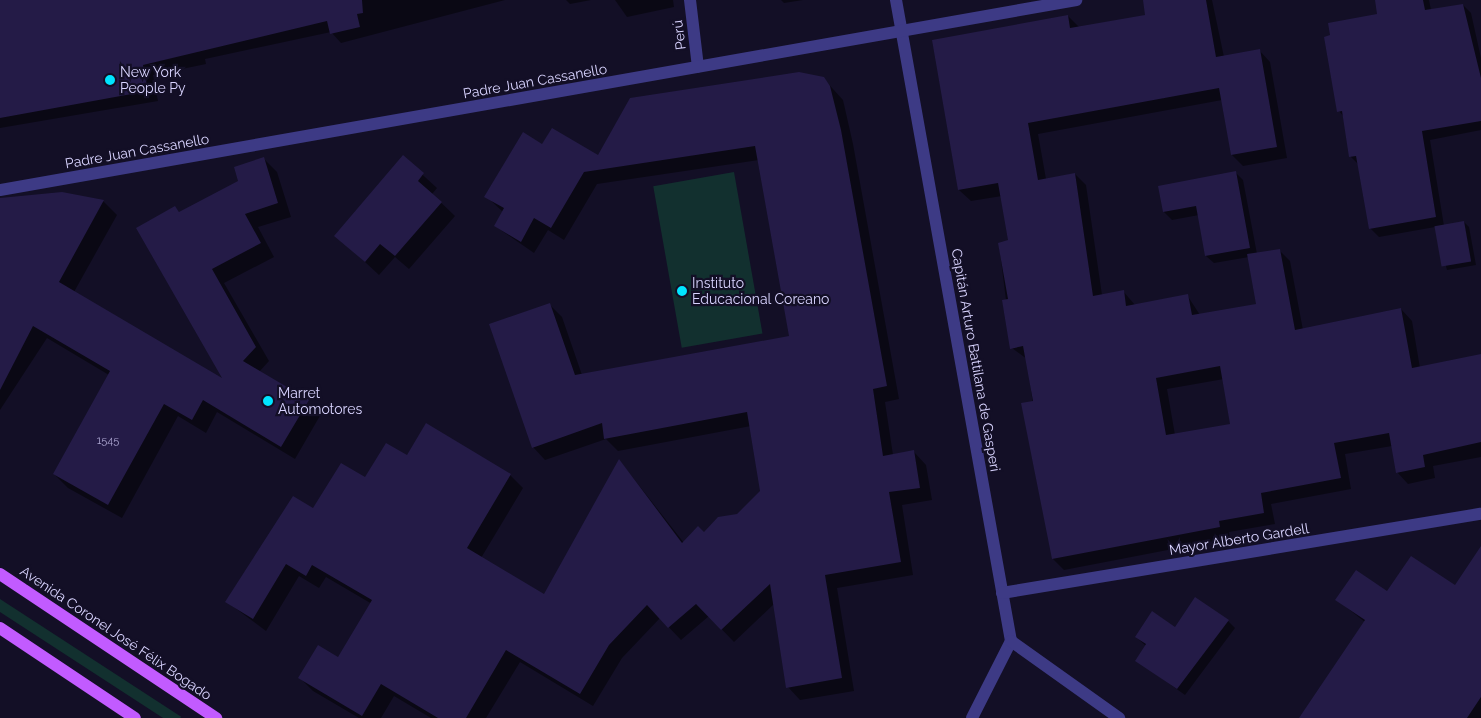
<!DOCTYPE html>
<meta charset="utf-8">
<style>
body{margin:0}
#map{position:relative;width:1481px;height:718px;overflow:hidden;background:#130f26;font-family:Raleway,sans-serif}
div>[style]{position:absolute}
.green>*{inset:0;background:#12302f;transform-origin:0 0}
.shadow>*{inset:0;background:#0007}
.building>*{inset:0;background:#241b47;transform-origin:0 0}
.minor>*{height:12px;margin:-6px;padding:0 6px;transform-origin:6px;border-radius:6px;background:#3d3a85}
.major>*{height:12px;margin:-6px;padding:0 6px;transform-origin:6px;border-radius:6px;background:#c25bff}
.dots>*{width:14px;height:14px;translate:-50% -50%;box-sizing:border-box;border:2px solid #130f26;border-radius:50%}
span{translate:-50% -50%;white-space:nowrap;text-align:center;line-height:1.15;-webkit-text-stroke:4.5px #130f26;paint-order:stroke}
.number-label{font-size:11px;color:#aca6d1}
.number-label span{-webkit-text-stroke-width:0}
.street-label{font-size:14px;color:#d9d4ff}
.poi-label{font-size:14px;color:#d9d4ff}
.left{translate:0 -50%;text-align:left}
</style>
<div id="map">
<div class="green">
<div style="left:734px;top:172px;width:164px;height:82px;rotate:80deg"></div>
<div style="left:0;top:599px;width:216px;height:11px;rotate:33deg"></div>
</div>
<div class="shadow">
<div style="clip-path:polygon(0 0,505px 0,341px 43px,331px 32px,205px 59px,206px 64px,153px 75px,158px 101px,0 128px)"></div>
<div style="clip-path:polygon(566px 0,591px 0,570px 4px)"></div>
<div style="clip-path:polygon(615px 0,673px 0,674px 7px,627px 17px)"></div>
<div style="clip-path:polygon(781px 0,803px 0,784px 3px)"></div>
<div style="clip-path:polygon(evenodd,1156px 0,1212px 0,1224px 57px,1259px 50px,1270px 62px,1287px 158px,1243px 166px,1232px 155px,1222px 100px,1038px 134px,1046px 179px,1075px 174px,1086px 185px,1102px 295px,1123px 291px,1135px 305px,1187px 295px,1200px 315px,1257px 305px,1249px 257px,1214px 263px,1206px 256px,1199px 215px,1172px 220px,1164px 212px,1159px 187px,1235px 172px,1243px 180px,1257px 254px,1279px 250px,1290px 261px,1303px 330px,1401px 309px,1412px 321px,1420px 368px,1481px 355px,1481px 457px,1433px 466px,1435px 478px,1408px 484px,1397px 472px,1392px 446px,1345px 454px,1351px 489px,1271px 504px,1275px 524px,1229px 532px,1230px 538px,1064px 570px,1053px 559px,1027px 359px,1012px 348px,999px 244px,1010px 241px,1002px 196px,971px 201px,959px 190px,933px 41px,1068px 16px,1080px 28px,1147px 16px,1156px 0,1224px 379px,1232px 425px,1175px 435px,1167px 389px,1224px 379px)"></div>
<div style="clip-path:polygon(1379px 0,1429px 0,1431px 10px,1463px 5px,1471px 13px,1481px 58px,1481px 130px,1430px 140px,1444px 226px,1464px 222px,1469px 227px,1476px 265px,1447px 270px,1435px 227px,1379px 237px,1370px 228px,1359px 165px,1351px 157px,1344px 117px,1339px 111px,1379px 15px)"></div>
<div style="clip-path:polygon(823px 78px,843px 100px,853px 144px,899px 399px,885px 402px,893px 455px,914px 452px,926px 465px,932px 500px,902px 505px,913px 575px,837px 588px,854px 691px,800px 700px,788px 687px,774px 604px,734px 642px,709px 616px,681px 640px,660px 618px,622px 658px,593px 706px,520px 662px,486px 718px,431px 718px,394px 696px,381px 718px,359px 718px,313px 691px,300px 678px,339px 659px,372px 604px,326px 577px,319px 588px,299px 576px,266px 631px,227px 602px,314px 510px,407px 457px,426px 425px,510px 475px,523px 488px,481px 558px,544px 596px,620px 461px,684px 543px,738px 515px,761px 491px,751px 426px,618px 451px,606px 439px,545px 460px,533px 447px,549px 304px,562px 317px,582px 375px,790px 337px,759px 160px,597px 184px,564px 240px,548px 230px,534px 253px,495px 226px,503px 212px,486px 196px,543px 146px,598px 157px)"></div>
<div style="clip-path:polygon(403px 157px,437px 188px,432px 194px,455px 216px,409px 269px,395px 257px,379px 275px,336px 235px)"></div>
<div style="clip-path:polygon(263px 158px,277px 172px,291px 217px,258px 227px,274px 257px,224px 283px,269px 361px,259px 372px,321px 414px,295px 459px,217px 412px,206px 433px,178px 416px,122px 518px,68px 488px,54px 474px,109px 375px,47px 338px,0 410px,0 199px,62px 194px,103px 201px,117px 215px,74px 292px,226px 382px,175px 207px,180px 213px,240px 181px)"></div>
<div style="clip-path:polygon(1481px 555px,1481px 718px,1301px 718px,1365px 622px,1337px 600px,1455px 587px)"></div>
<div style="clip-path:polygon(1228px 621px,1235px 628px,1185px 695px,1136px 660px,1146px 646px,1136px 637px)"></div>
</div>
<div class="building">
<div style="clip-path:polygon(0 0,362px 0,363px 13px,357px 14px,360px 27px,330px 34px,327px 21px,143px 65px,148px 91px,0 118px)"></div>
<div style="clip-path:polygon(evenodd,1143px 0,1206px 0,1216px 57px,1260px 49px,1277px 147px,1231px 155px,1219px 88px,1028px 123px,1038px 180px,1075px 173px,1093px 296px,1124px 290px,1126px 306px,1188px 294px,1192px 315px,1256px 304px,1247px 254px,1280px 249px,1295px 330px,1401px 308px,1412px 368px,1481px 354px,1481px 442px,1423px 455px,1425px 467px,1396px 473px,1389px 433px,1334px 443px,1341px 478px,1261px 493px,1264px 513px,1219px 521px,1220px 527px,1052px 559px,1021px 403px,1033px 401px,1023px 346px,1010px 349px,1002px 300px,1008px 299px,998px 243px,1008px 240px,998px 183px,958px 190px,932px 40px,1068px 15px,1070px 28px,1145px 15px,1143px 0,1220px 366px,1230px 424px,1166px 435px,1156px 378px,1220px 366px)"></div>
<div style="clip-path:polygon(1375px 0,1423px 0,1425px 10px,1463px 4px,1481px 78px,1481px 121px,1422px 131px,1436px 217px,1369px 229px,1356px 156px,1349px 157px,1342px 111px,1337px 112px,1324px 37px,1330px 35px,1328px 23px,1377px 14px)"></div>
<div style="clip-path:polygon(799px 72px,824px 77px,830px 86px,841px 130px,887px 386px,873px 389px,883px 456px,914px 450px,920px 488px,889px 492px,901px 562px,825px 575px,842px 678px,786px 688px,770px 584px,721px 630px,696px 604px,668px 628px,647px 605px,609px 645px,580px 694px,506px 650px,466px 718px,438px 718px,381px 684px,362px 716px,298px 678px,318px 645px,338px 657px,372px 600px,312px 565px,306px 576px,286px 564px,253px 619px,225px 602px,293px 496px,313px 508px,341px 463px,365px 477px,386px 443px,407px 455px,426px 423px,511px 474px,467px 548px,544px 594px,619px 459px,682px 543px,698px 526px,704px 532px,718px 517px,737px 514px,760px 491px,747px 412px,604px 439px,602px 423px,532px 448px,489px 324px,550px 303px,575px 375px,789px 336px,755px 146px,584px 172px,551px 228px,534px 218px,521px 242px,494px 226px,504px 208px,484px 197px,523px 132px,542px 144px,552px 128px,598px 155px,630px 98px)"></div>
<div style="clip-path:polygon(403px 155px,424px 173px,418px 181px,442px 202px,395px 256px,380px 244px,365px 262px,334px 236px)"></div>
<div style="clip-path:polygon(264px 157px,278px 203px,245px 214px,261px 243px,212px 269px,256px 347px,243px 361px,309px 400px,281px 447px,203px 400px,192px 420px,164px 404px,108px 505px,53px 474px,110px 371px,33px 326px,0 390px,0 198px,62px 192px,104px 200px,59px 282px,222px 378px,136px 228px,175px 206px,179px 212px,238px 181px,234px 167px)"></div>
<div style="clip-path:polygon(1236px 171px,1250px 248px,1205px 256px,1196px 206px,1163px 212px,1158px 186px)"></div>
<div style="left:1464px;top:221px;width:41px;height:30px;rotate:80deg"></div>
<div style="clip-path:polygon(1481px 546px,1481px 697px,1467px 718px,1299px 718px,1365px 620px,1335px 600px,1356px 570px,1387px 591px,1411px 556px,1455px 585px)"></div>
<div style="clip-path:polygon(1195px 597px,1229px 620px,1177px 689px,1135px 661px,1146px 644px,1135px 637px,1152px 611px,1175px 627px)"></div>
</div>
<div class="minor">
<div style="left:690px;top:0;width:67px;rotate:83.2deg"></div>
<div style="left:896px;top:0;width:651px;rotate:79.83deg"></div>
<div style="left:1011px;top:641px;width:86px;rotate:116.9deg"></div>
<div style="left:0;top:190px;width:1093px;rotate:-10.01deg"></div>
<div style="left:1002px;top:593px;width:485px;rotate:-9.4deg"></div>
<div style="left:1011px;top:641px;width:133px;rotate:35.5deg"></div>
</div>
<div class="major">
<div style="left:0;top:574px;width:260px;rotate:33.7deg"></div>
<div style="left:0;top:628px;width:162px;rotate:33.7deg"></div>
</div>
<div class="dots">
<div style="left:110px;top:80px;background:#00e5ff"></div>
<div style="left:682px;top:291px;background:#00e5ff"></div>
<div style="left:268px;top:401px;background:#00e5ff"></div>
</div>
<div class="number-label">
<span style="left:108px;top:441px">1545</span>
</div>
<div class="street-label">
<span style="left:679px;top:35px;rotate:-97deg">Perú</span>
<span style="left:535px;top:81px;rotate:-10deg">Padre Juan Cassanello</span>
<span style="left:137px;top:151px;rotate:-10deg">Padre Juan Cassanello</span>
<span style="left:976px;top:360px;rotate:80deg">Capitán Arturo Battilana de Gasperi</span>
<span style="left:1239px;top:539px;rotate:-9deg">Mayor Alberto Gardell</span>
<span style="left:116px;top:633px;rotate:34deg">Avenida Coronel José Félix Bogado</span>
</div>
<div class="poi-label">
<span class="left" style="left:120px;top:80px">New York<br>People Py</span>
<span class="left" style="left:692px;top:291px">Instituto<br>Educacional Coreano</span>
<span class="left" style="left:278px;top:401px">Marret<br>Automotores</span>
</div>
</div>
